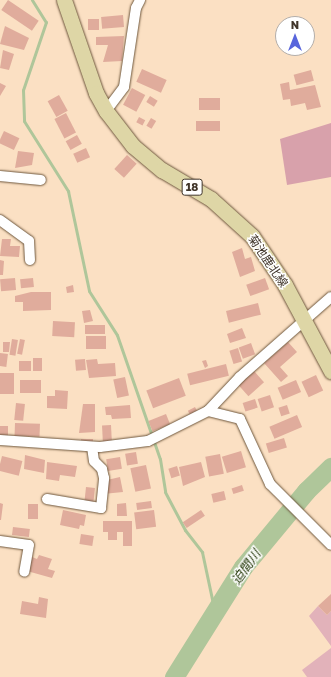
<!DOCTYPE html>
<meta charset="utf-8">
<style>
body{margin:0}
#map{position:relative;width:331px;height:677px;overflow:hidden;background:#fbe0c3;font-family:"Golos Text","Noto Sans JP",sans-serif}
div>[style]{position:absolute}
.green>*{inset:0;background:#e2b2ba}
.forest>*{inset:0;background:#d8a1ab}
.stream>*{height:3px;margin:-1.5px;padding:0 1.5px;transform-origin:1.5px;border-radius:1.5px;background:#afc69a}
.river>*{height:19px;margin:-9.5px;padding:0 9.5px;transform-origin:9.5px;border-radius:9.5px;background:#afc69a}
.building>*{inset:0;background:#e0ac9c;transform-origin:0 0}
.roads{filter:drop-shadow(0 0 1px #6e573d) drop-shadow(0 0 1px #6e573d)}
.street>*{height:10px;margin:-5px;padding:0 5px;transform-origin:5px;border-radius:5px;background:#fff}
.primary>*{height:15px;margin:-7.5px;padding:0 7.5px;transform-origin:7.5px;border-radius:7.5px;background:#ded6a6}
span{translate:-50% -50%;white-space:nowrap;text-align:center;line-height:1.15;-webkit-text-stroke:3px #fff;paint-order:stroke}
.shield-label span{padding:1px 3px;background:#fff;border:1px solid;border-radius:3px;-webkit-text-stroke-width:0}
.shield-label{font-size:11px;color:#40352a;font-weight:700}
.street-label{font-size:12px;color:#40352a}
.water-label{font-size:13px;color:#203504;font-style:italic}
.north{position:absolute;left:275px;top:16px;width:40px;height:40px;box-sizing:border-box;background:#fff;border:1px solid #b3aeaa;border-radius:50%;rotate:0deg;font-size:11px;font-weight:700;line-height:16px;text-align:center;color:#40352a}
.north::after{content:'';display:block;margin:auto;width:14px;height:18px;background:#5865dc;clip-path:polygon(50% 0,100% 100%,50% 72%,0 100%)}
</style>
<div id="map">
<div class="green">
<div style="clip-path:polygon(318px 606px,327px 615px,331px 611px,331px 646px,309px 616px)"></div>
<div style="clip-path:polygon(331px 648px,331px 677px,307px 677px,302px 670px)"></div>
</div>
<div class="forest">
<div style="clip-path:polygon(331px 123px,331px 177px,287px 185px,280px 139px)"></div>
</div>
<div class="stream">
<div style="left:32px;top:0;width:26px;rotate:58deg"></div>
<div style="left:46px;top:22px;width:72px;rotate:108.7deg"></div>
<div style="left:23px;top:90px;width:31px;rotate:88deg"></div>
<div style="left:24px;top:121px;width:83px;rotate:57.8deg"></div>
<div style="left:68px;top:191px;width:102px;rotate:78.1deg"></div>
<div style="left:89px;top:291px;width:52px;rotate:57.5deg"></div>
<div style="left:117px;top:335px;width:131px;rotate:70.9deg"></div>
<div style="left:160px;top:459px;width:33px;rotate:81deg"></div>
<div style="left:165px;top:492px;width:43px;rotate:62.2deg"></div>
<div style="left:185px;top:530px;width:28px;rotate:52deg"></div>
<div style="left:202px;top:552px;width:62px;rotate:78deg"></div>
</div>
<div class="river">
<div style="left:174px;top:677px;width:130px;rotate:-57.9deg"></div>
<div style="left:243px;top:567px;width:99px;rotate:-50.3deg"></div>
<div style="left:306px;top:491px;width:35px;rotate:-44deg"></div>
</div>
<div class="building">
<div style="left:8px;top:0;width:37px;height:12px;rotate:34deg"></div>
<div style="left:123px;top:15px;width:12px;height:22px;rotate:85deg"></div>
<div style="left:99px;top:19px;width:11px;height:11px;rotate:90deg"></div>
<div style="clip-path:polygon(5px 26px,29px 38px,24px 50px,0 44px)"></div>
<div style="clip-path:polygon(124px 36px,122px 61px,103px 62px,108px 45px,96px 45px,96px 37px)"></div>
<div style="clip-path:polygon(3px 50px,14px 54px,9px 70px,0 68px)"></div>
<div style="left:142px;top:69px;width:27px;height:14px;rotate:24deg"></div>
<div style="left:311px;top:70px;width:11px;height:18px;rotate:75deg"></div>
<div style="clip-path:polygon(289px 82px,290px 90px,315px 85px,321px 107px,307px 110px,305px 103px,291px 106px,290px 99px,283px 100px,280px 84px)"></div>
<div style="clip-path:polygon(0 83px,6px 86px,0 96px)"></div>
<div style="left:132px;top:88px;width:15px;height:19px;rotate:28deg"></div>
<div style="left:59px;top:95px;width:18px;height:13px;rotate:61deg"></div>
<div style="left:150px;top:96px;width:9px;height:7px;rotate:32deg"></div>
<div style="left:220px;top:98px;width:12px;height:21px;rotate:90deg"></div>
<div style="left:66px;top:113px;width:22px;height:13px;rotate:63deg"></div>
<div style="left:139px;top:117px;width:7px;height:6px;rotate:27deg"></div>
<div style="left:151px;top:118px;width:6px;height:9px;rotate:31deg"></div>
<div style="left:220px;top:121px;width:10px;height:24px;rotate:90deg"></div>
<div style="left:4px;top:131px;width:17px;height:13px;rotate:25deg"></div>
<div style="left:77px;top:135px;width:10px;height:13px;rotate:61deg"></div>
<div style="left:86px;top:148px;width:10px;height:14px;rotate:66deg"></div>
<div style="clip-path:polygon(18px 151px,34px 153px,32px 165px,15px 168px)"></div>
<div style="left:127px;top:155px;width:13px;height:19px;rotate:42deg"></div>
<div style="clip-path:polygon(2px 239px,11px 239px,10px 246px,20px 246px,19px 257px,0 256px)"></div>
<div style="clip-path:polygon(242px 248px,245px 259px,251px 257px,255px 271px,240px 277px,232px 252px)"></div>
<div style="clip-path:polygon(0 260px,4px 261px,3px 275px,0 275px)"></div>
<div style="left:15px;top:278px;width:12px;height:15px;rotate:85deg"></div>
<div style="left:33px;top:278px;width:9px;height:13px;rotate:84deg"></div>
<div style="left:265px;top:278px;width:12px;height:20px;rotate:70deg"></div>
<div style="clip-path:polygon(73px 285px,74px 292px,67px 293px,66px 287px)"></div>
<div style="clip-path:polygon(31px 292px,51px 292px,51px 310px,23px 311px,23px 302px,15px 302px,15px 296px)"></div>
<div style="left:258px;top:303px;width:12px;height:33px;rotate:76deg"></div>
<div style="clip-path:polygon(90px 310px,93px 321px,84px 323px,82px 311px)"></div>
<div style="left:53px;top:321px;width:22px;height:15px;rotate:3deg"></div>
<div style="left:85px;top:325px;width:20px;height:9px"></div>
<div style="clip-path:polygon(242px 328px,246px 338px,230px 343px,227px 334px)"></div>
<div style="left:86px;top:336px;width:20px;height:13px"></div>
<div style="left:12px;top:339px;width:6px;height:16px;rotate:9deg"></div>
<div style="left:20px;top:339px;width:5px;height:15px;rotate:11deg"></div>
<div style="clip-path:polygon(3px 342px,10px 342px,9px 352px,3px 352px)"></div>
<div style="clip-path:polygon(288px 342px,297px 352px,280px 367px,288px 376px,281px 382px,264px 363px)"></div>
<div style="left:251px;top:343px;width:12px;height:13px;rotate:70deg"></div>
<div style="left:238px;top:348px;width:14px;height:9px;rotate:73deg"></div>
<div style="left:0;top:353px;width:8px;height:13px;rotate:7deg"></div>
<div style="left:33px;top:358px;width:9px;height:13px"></div>
<div style="left:85px;top:359px;width:11px;height:10px;rotate:85deg"></div>
<div style="clip-path:polygon(97px 359px,98px 364px,115px 363px,116px 376px,89px 378px,86px 360px)"></div>
<div style="clip-path:polygon(206px 360px,208px 366px,205px 368px,202px 361px)"></div>
<div style="left:19px;top:361px;width:12px;height:10px"></div>
<div style="left:226px;top:364px;width:12px;height:40px;rotate:76deg"></div>
<div style="left:254px;top:371px;width:15px;height:21px;rotate:48deg"></div>
<div style="left:0;top:373px;width:14px;height:21px"></div>
<div style="left:316px;top:375px;width:17px;height:16px;rotate:65deg"></div>
<div style="left:125px;top:377px;width:19px;height:12px;rotate:78deg"></div>
<div style="left:179px;top:378px;width:19px;height:35px;rotate:69deg"></div>
<div style="left:20px;top:380px;width:21px;height:13px"></div>
<div style="left:296px;top:380px;width:13px;height:20px;rotate:67deg"></div>
<div style="clip-path:polygon(55px 390px,68px 391px,67px 409px,47px 408px,47px 396px,55px 396px)"></div>
<div style="left:270px;top:395px;width:13px;height:13px;rotate:72deg"></div>
<div style="left:255px;top:399px;width:9px;height:13px;rotate:72deg"></div>
<div style="left:16px;top:403px;width:9px;height:17px;rotate:6deg"></div>
<div style="clip-path:polygon(83px 404px,95px 404px,95px 432px,79px 433px)"></div>
<div style="clip-path:polygon(130px 405px,131px 418px,112px 419px,111px 415px,106px 415px,105px 407px)"></div>
<div style="left:287px;top:405px;width:9px;height:9px;rotate:72deg"></div>
<div style="left:195px;top:407px;width:4px;height:8px;rotate:63deg"></div>
<div style="left:166px;top:414px;width:11px;height:19px;rotate:68deg"></div>
<div style="left:297px;top:415px;width:13px;height:30px;rotate:67deg"></div>
<div style="left:15px;top:423px;width:25px;height:13px;rotate:2deg"></div>
<div style="left:111px;top:425px;width:17px;height:9px;rotate:87deg"></div>
<div style="left:0;top:426px;width:8px;height:12px"></div>
<div style="left:284px;top:438px;width:10px;height:19px;rotate:73deg"></div>
<div style="clip-path:polygon(81px 439px,93px 439px,93px 445px,81px 444px)"></div>
<div style="left:241px;top:451px;width:17px;height:20px;rotate:73deg"></div>
<div style="left:136px;top:452px;width:12px;height:11px;rotate:81deg"></div>
<div style="left:220px;top:454px;width:20px;height:15px;rotate:79deg"></div>
<div style="clip-path:polygon(25px 455px,45px 460px,44px 473px,24px 469px)"></div>
<div style="left:2px;top:456px;width:21px;height:15px;rotate:14deg"></div>
<div style="left:120px;top:457px;width:12px;height:14px;rotate:81deg"></div>
<div style="clip-path:polygon(47px 462px,77px 466px,75px 477px,60px 475px,59px 481px,46px 479px)"></div>
<div style="clip-path:polygon(201px 462px,205px 477px,183px 486px,179px 467px)"></div>
<div style="left:146px;top:465px;width:24px;height:16px;rotate:78deg"></div>
<div style="left:177px;top:466px;width:10px;height:9px;rotate:73deg"></div>
<div style="clip-path:polygon(120px 477px,123px 492px,103px 494px,107px 480px)"></div>
<div style="left:242px;top:485px;width:6px;height:11px;rotate:72deg"></div>
<div style="left:86px;top:487px;width:9px;height:23px;rotate:6deg"></div>
<div style="left:224px;top:491px;width:9px;height:13px;rotate:77deg"></div>
<div style="left:151px;top:501px;width:7px;height:15px;rotate:82deg"></div>
<div style="clip-path:polygon(0 503px,3px 504px,1px 520px,0 520px)"></div>
<div style="clip-path:polygon(126px 503px,127px 516px,117px 516px,117px 504px)"></div>
<div style="left:28px;top:504px;width:10px;height:15px"></div>
<div style="clip-path:polygon(63px 510px,86px 515px,84px 526px,80px 525px,79px 529px,60px 525px)"></div>
<div style="left:154px;top:510px;width:17px;height:20px;rotate:83deg"></div>
<div style="left:201px;top:510px;width:7px;height:22px;rotate:56deg"></div>
<div style="clip-path:polygon(103px 521px,132px 521px,132px 546px,123px 546px,123px 532px,117px 532px,117px 540px,108px 540px,108px 532px,103px 532px)"></div>
<div style="left:13px;top:527px;width:17px;height:8px;rotate:7deg"></div>
<div style="left:81px;top:534px;width:13px;height:10px;rotate:9deg"></div>
<div style="clip-path:polygon(39px 555px,52px 559px,48px 569px,55px 571px,52px 578px,27px 571px,32px 557px,37px 559px)"></div>
<div style="clip-path:polygon(331px 594px,331px 611px,327px 615px,318px 606px)"></div>
<div style="clip-path:polygon(39px 597px,48px 599px,46px 618px,20px 614px,22px 601px,38px 604px)"></div>
</div>
<div class="roads">
<div class="street">
<div style="left:106px;top:111px;width:30px;rotate:-53deg"></div>
<div style="left:124px;top:87px;width:80px;rotate:-81.4deg"></div>
<div style="left:136px;top:8px;width:9px;rotate:-63deg"></div>
<div style="left:0;top:176px;width:41px;rotate:5.6deg"></div>
<div style="left:0;top:220px;width:36px;rotate:36deg"></div>
<div style="left:29px;top:241px;width:19px;rotate:87deg"></div>
<div style="left:208px;top:411px;width:33px;rotate:14deg"></div>
<div style="left:240px;top:419px;width:72px;rotate:65.2deg"></div>
<div style="left:270px;top:484px;width:86px;rotate:45deg"></div>
<div style="left:0;top:440px;width:100px;rotate:4deg"></div>
<div style="left:100px;top:447px;width:48px;rotate:-7.1deg"></div>
<div style="left:148px;top:441px;width:67px;rotate:-26.6deg"></div>
<div style="left:208px;top:411px;width:47px;rotate:-46.7deg"></div>
<div style="left:240px;top:377px;width:121px;rotate:-41.3deg"></div>
<div style="left:47px;top:499px;width:55px;rotate:9.5deg"></div>
<div style="left:101px;top:508px;width:30px;rotate:-84deg"></div>
<div style="left:104px;top:478px;width:9px;rotate:-103deg"></div>
<div style="left:102px;top:469px;width:11px;rotate:-135deg"></div>
<div style="left:94px;top:461px;width:14px;rotate:-98deg"></div>
<div style="left:0;top:541px;width:29px;rotate:8deg"></div>
<div style="left:29px;top:545px;width:27px;rotate:100deg"></div>
</div>
<div class="primary">
<div style="left:64px;top:0;width:98px;rotate:71deg"></div>
<div style="left:96px;top:93px;width:21px;rotate:61deg"></div>
<div style="left:106px;top:111px;width:44px;rotate:52.4deg"></div>
<div style="left:133px;top:146px;width:38px;rotate:40deg"></div>
<div style="left:162px;top:170px;width:57px;rotate:30.6deg"></div>
<div style="left:211px;top:199px;width:55px;rotate:42.1deg"></div>
<div style="left:252px;top:236px;width:59px;rotate:56deg"></div>
<div style="left:285px;top:285px;width:98px;rotate:61.9deg"></div>
</div>
</div>
<div class="shield-label">
<span style="left:192px;top:187px">18</span>
</div>
<div class="street-label">
<span style="left:268px;top:261px;rotate:56deg">菊池鹿北線</span>
</div>
<div class="water-label">
<span style="left:246px;top:567px;rotate:-54deg">迫間川</span>
</div>
<div class="north">N</div>
</div>
